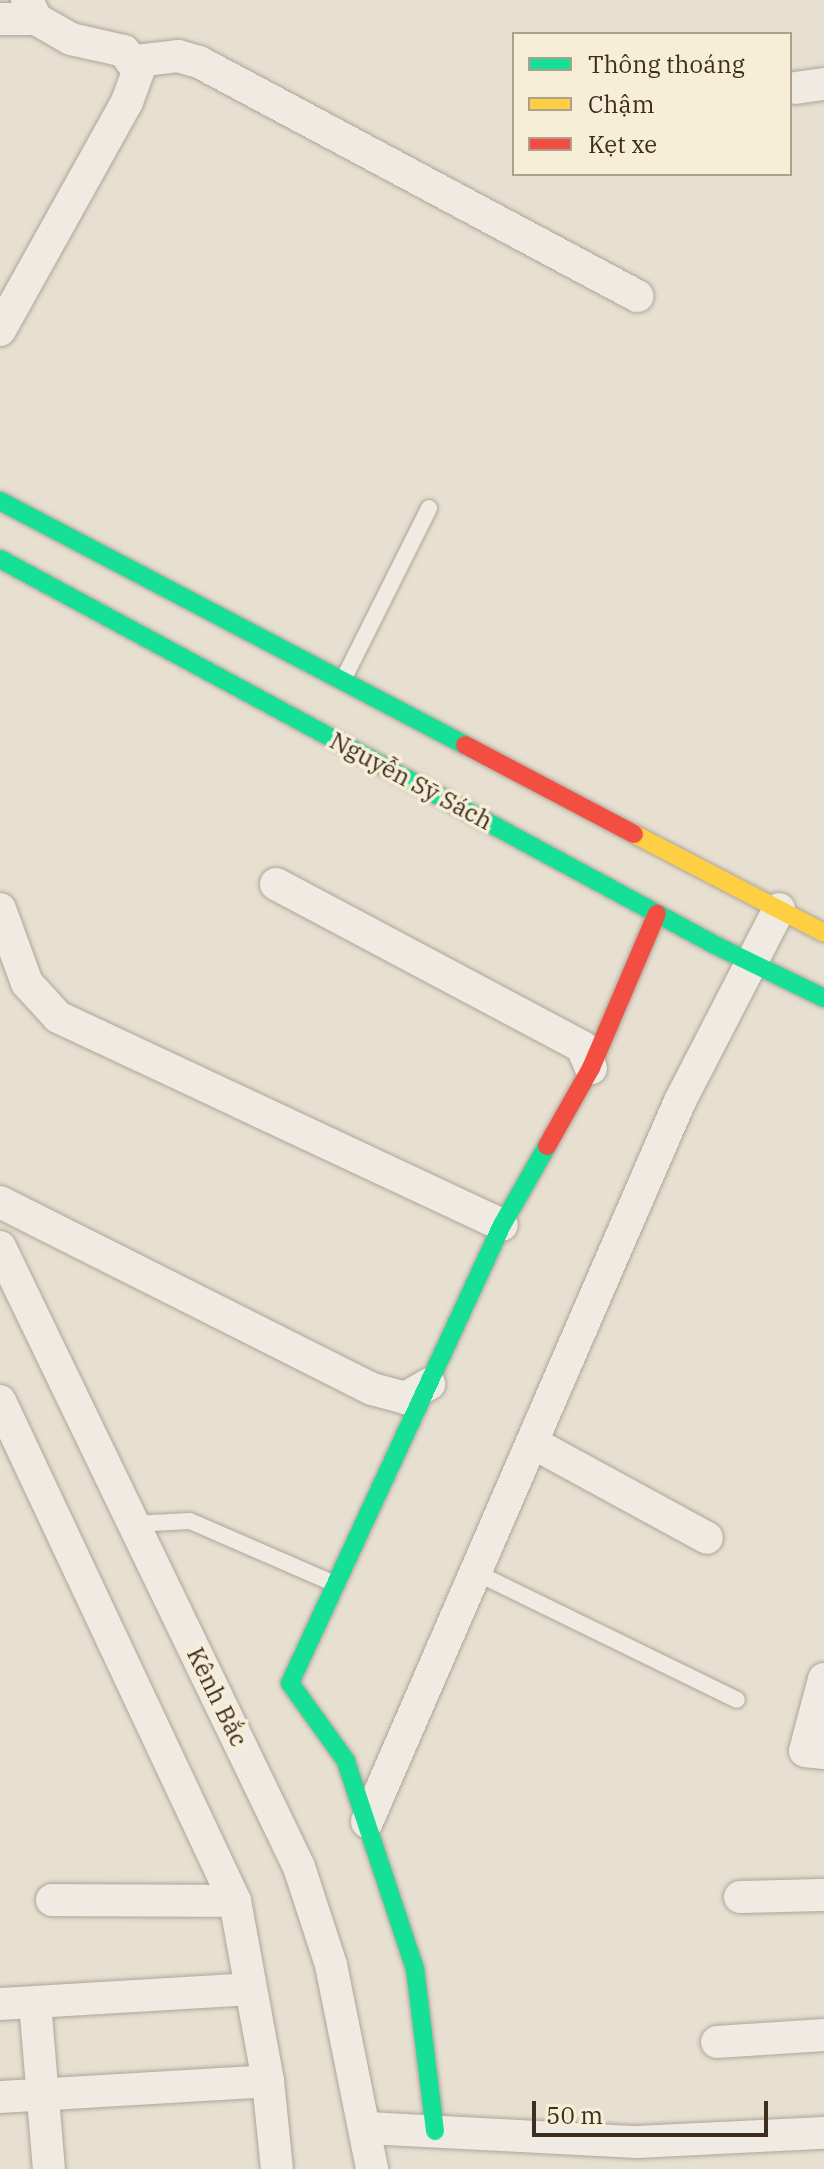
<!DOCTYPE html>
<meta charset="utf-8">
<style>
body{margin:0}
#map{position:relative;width:824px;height:2169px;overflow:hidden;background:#e7e0d1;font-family:"IBM Plex Serif",serif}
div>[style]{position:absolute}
.roads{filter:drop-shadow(0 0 2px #ada599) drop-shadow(0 0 2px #ada599)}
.lane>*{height:16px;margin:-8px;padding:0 8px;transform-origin:8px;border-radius:8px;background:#efebe3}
.street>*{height:32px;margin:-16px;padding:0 16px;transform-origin:16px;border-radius:16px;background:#efebe3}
.fast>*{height:18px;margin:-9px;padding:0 9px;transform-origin:9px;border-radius:9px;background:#16e098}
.slow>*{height:18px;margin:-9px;padding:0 9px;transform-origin:9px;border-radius:9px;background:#ffcf43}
.jam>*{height:18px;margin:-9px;padding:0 9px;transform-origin:9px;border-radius:9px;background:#f24e42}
span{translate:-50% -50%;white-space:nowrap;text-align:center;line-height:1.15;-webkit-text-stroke:7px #f7eed8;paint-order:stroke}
.street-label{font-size:24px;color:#3d2e20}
.legend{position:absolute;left:512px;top:32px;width:280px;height:144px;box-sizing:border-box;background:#f7eed8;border:2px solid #ada18e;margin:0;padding:10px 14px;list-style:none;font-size:24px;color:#3d2e20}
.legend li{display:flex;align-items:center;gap:16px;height:40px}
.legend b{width:40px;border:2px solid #ada18e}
.scale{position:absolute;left:532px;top:2101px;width:236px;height:36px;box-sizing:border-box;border:4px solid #3d2e20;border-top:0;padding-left:10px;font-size:24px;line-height:28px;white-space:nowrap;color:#3d2e20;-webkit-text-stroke:6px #f7eed8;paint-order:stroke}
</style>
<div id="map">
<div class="roads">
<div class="lane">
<div style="left:344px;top:678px;width:190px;rotate:-63.4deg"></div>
<div style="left:133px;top:1524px;width:57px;rotate:-3deg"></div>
<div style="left:190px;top:1521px;width:158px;rotate:23.5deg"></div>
<div style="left:477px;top:1573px;width:289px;rotate:26deg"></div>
</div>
<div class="street">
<div style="left:0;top:19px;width:36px"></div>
<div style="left:136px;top:61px;width:42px;rotate:-6.8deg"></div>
<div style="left:178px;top:56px;width:22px;rotate:16deg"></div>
<div style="left:199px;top:62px;width:497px;rotate:28.1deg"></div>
<div style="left:795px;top:88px;width:29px;rotate:-8deg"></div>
<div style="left:0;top:330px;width:261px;rotate:-60.9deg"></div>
<div style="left:127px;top:102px;width:33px;rotate:-70deg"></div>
<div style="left:138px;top:71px;width:24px;rotate:-125deg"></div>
<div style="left:124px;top:51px;width:54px;rotate:-167.2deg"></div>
<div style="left:71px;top:39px;width:40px;rotate:-150.3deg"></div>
<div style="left:36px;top:19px;width:21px;rotate:-115deg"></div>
<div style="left:276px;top:884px;width:347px;rotate:28deg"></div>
<div style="left:582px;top:1047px;width:23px;rotate:67deg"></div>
<div style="left:0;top:909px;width:79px;rotate:70deg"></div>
<div style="left:27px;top:983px;width:46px;rotate:47.6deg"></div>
<div style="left:58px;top:1017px;width:490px;rotate:25.1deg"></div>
<div style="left:0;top:1202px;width:416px;rotate:26.7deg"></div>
<div style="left:372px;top:1389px;width:34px;rotate:15deg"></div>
<div style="left:405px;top:1398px;width:28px;rotate:-30deg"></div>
<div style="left:0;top:1247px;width:688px;rotate:64.25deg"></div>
<div style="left:299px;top:1867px;width:103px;rotate:71.9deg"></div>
<div style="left:331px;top:1965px;width:208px;rotate:78.6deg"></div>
<div style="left:0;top:1401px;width:552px;rotate:64.83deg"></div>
<div style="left:235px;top:1901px;width:183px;rotate:79.6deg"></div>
<div style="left:268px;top:2081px;width:88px;rotate:84.2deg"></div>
<div style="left:533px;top:1443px;width:198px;rotate:28.6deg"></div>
<div style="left:824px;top:1679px;width:74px;rotate:104.8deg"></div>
<div style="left:805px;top:1751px;width:19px;rotate:6deg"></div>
<div style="left:367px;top:1822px;width:786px;rotate:-66.53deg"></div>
<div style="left:680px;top:1101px;width:216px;rotate:-62.7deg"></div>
<div style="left:740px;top:1897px;width:84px;rotate:-1.4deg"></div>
<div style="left:52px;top:1900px;width:183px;rotate:0.3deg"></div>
<div style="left:35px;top:2003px;width:167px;rotate:85.2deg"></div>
<div style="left:0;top:2004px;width:249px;rotate:-3.4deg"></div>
<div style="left:717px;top:2042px;width:107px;rotate:-3.7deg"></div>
<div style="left:0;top:2097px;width:268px;rotate:-3.4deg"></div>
<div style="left:367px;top:2128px;width:270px;rotate:3deg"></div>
<div style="left:637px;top:2142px;width:187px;rotate:-2.8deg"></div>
</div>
<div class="fast">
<div style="left:0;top:501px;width:525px;rotate:27.69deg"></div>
<div style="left:0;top:559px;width:813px;rotate:28.36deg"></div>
<div style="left:715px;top:945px;width:121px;rotate:25.9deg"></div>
<div style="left:435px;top:2131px;width:163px;rotate:-97deg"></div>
<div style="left:415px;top:1969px;width:219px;rotate:-108.4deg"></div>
<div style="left:346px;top:1761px;width:96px;rotate:-125.7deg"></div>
<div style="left:290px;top:1683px;width:505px;rotate:-65.16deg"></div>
<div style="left:502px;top:1225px;width:91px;rotate:-60.3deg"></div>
</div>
<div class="slow">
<div style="left:634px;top:834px;width:214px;rotate:27.5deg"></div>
</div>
<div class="jam">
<div style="left:465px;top:745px;width:191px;rotate:27.8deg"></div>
<div style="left:547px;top:1146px;width:90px;rotate:-60.6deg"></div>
<div style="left:591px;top:1068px;width:168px;rotate:-66.9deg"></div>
</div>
</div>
<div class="street-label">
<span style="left:411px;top:781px;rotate:28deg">Nguyễn Sỹ Sách</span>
<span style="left:217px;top:1697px;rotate:64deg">Kênh Bắc</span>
</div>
<ul class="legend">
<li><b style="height:10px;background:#16e098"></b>Thông thoáng</li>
<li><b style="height:10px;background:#ffcf43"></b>Chậm</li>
<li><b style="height:10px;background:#f24e42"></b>Kẹt xe</li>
</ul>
<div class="scale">50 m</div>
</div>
